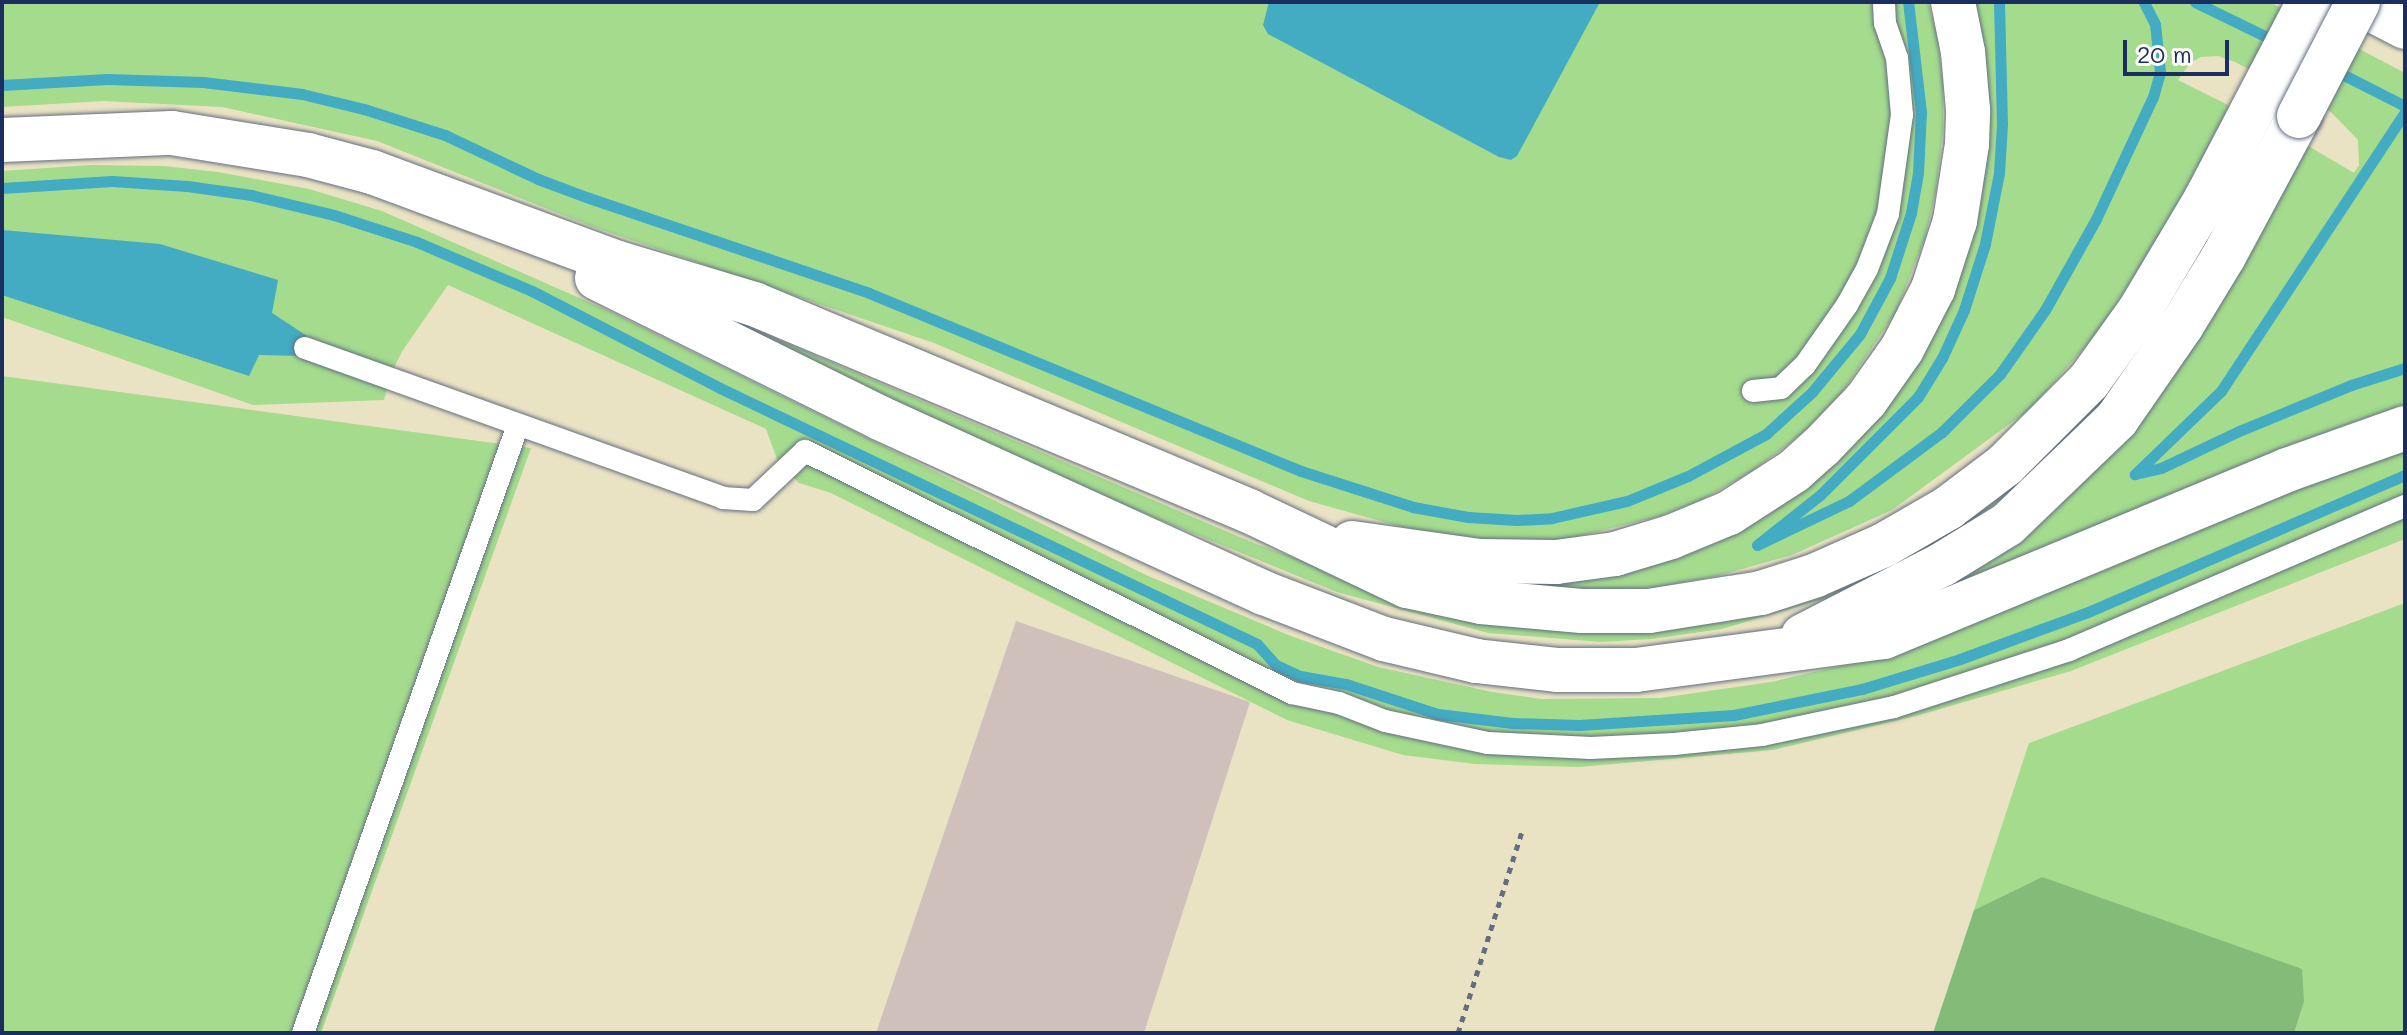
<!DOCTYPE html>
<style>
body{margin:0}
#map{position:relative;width:2407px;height:1035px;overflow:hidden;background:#eae3c3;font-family:Mali,sans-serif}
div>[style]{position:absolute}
.industrial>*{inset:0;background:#d0c0bc}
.green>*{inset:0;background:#a4db8d}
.forest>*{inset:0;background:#83bb78}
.water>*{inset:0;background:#43abc2}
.stream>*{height:11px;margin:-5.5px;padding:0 5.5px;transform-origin:5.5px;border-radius:5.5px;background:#43abc2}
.path>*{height:5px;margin-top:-2.5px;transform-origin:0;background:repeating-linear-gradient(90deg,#636e81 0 6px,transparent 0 12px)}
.roads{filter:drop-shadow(0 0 2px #636e81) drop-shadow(0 0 2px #636e81)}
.service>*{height:22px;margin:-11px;padding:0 11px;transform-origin:11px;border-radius:11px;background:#fff}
.motorway>*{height:44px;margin:-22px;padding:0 22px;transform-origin:22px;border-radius:22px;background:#fff}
.bridges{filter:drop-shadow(0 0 2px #636e81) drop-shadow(0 0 2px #636e81)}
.motorway-bridge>*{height:44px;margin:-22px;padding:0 22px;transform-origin:22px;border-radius:22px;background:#fff}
span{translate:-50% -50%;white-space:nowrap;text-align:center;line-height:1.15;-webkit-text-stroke:6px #fdfcf7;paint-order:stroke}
.frame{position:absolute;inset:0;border:4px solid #1b2f5e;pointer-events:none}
.scale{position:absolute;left:2123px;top:40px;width:106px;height:36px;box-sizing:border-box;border:4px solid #1b2f5e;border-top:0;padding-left:10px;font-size:24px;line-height:28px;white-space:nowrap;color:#1b2f5e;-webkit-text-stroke:6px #fdfcf7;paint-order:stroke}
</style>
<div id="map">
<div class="industrial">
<div style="clip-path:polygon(1016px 621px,1250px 702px,1144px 1033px,876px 1033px)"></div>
</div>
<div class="green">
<div style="clip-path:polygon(2px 2px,1928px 2px,1937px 36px,1943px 81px,1943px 131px,1936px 190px,1925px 238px,1896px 312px,1843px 391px,1803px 433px,1752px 471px,1703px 499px,1660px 516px,1564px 540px,1515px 543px,1423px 533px,1309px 501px,934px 343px,593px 227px,377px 141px,222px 107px,103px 101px,2px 107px)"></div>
<div style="clip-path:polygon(1967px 2px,2270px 2px,2405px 73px,2405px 404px,2290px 445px,1935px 593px,2003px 545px,2305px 144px,2354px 173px,2359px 165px,2358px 140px,2331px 112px,2235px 62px,2218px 56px,2201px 57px,2190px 63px,2178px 80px,2232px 107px,2144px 261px,2095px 336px,2030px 409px,1892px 510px,1792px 555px,1717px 576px,1651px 588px,1582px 591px,1525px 584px,1683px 552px,1931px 326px)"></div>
<div style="clip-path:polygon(2286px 114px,2135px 371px,2011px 493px,1947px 537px,1830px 597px,1722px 629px,1652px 639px,1601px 642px,1488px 633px,1337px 592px,1040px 471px,746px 336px,742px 324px,1256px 544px,1368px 583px,1661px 620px,2012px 472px)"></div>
<div style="clip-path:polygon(91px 165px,164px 166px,218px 172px,309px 189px,382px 211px,609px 311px,1146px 575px,1291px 636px,1378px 667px,1492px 692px,1542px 699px,1660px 698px,1771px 682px,1869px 659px,1966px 625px,2405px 446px,2405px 539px,2071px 671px,1916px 716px,1773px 750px,1579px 767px,1475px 764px,1403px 755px,1287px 720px,831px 493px,799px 483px,777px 459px,766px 429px,448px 285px,403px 350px,391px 373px,384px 400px,253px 405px,2px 317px,2px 171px)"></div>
<div style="clip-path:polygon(2px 376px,531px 448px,321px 1033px,2px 1033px)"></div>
<div style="clip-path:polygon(2405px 603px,2405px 1033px,2294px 1033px,2304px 1002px,2042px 877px,1974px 910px,2029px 743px)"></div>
</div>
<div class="forest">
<div style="clip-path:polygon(2042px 877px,2302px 969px,2304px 1002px,2294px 1033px,1933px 1033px,1974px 910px)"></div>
</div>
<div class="water">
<div style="clip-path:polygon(1269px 2px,1600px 2px,1517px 156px,1511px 160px,1499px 157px,1268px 34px,1263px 25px)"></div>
<div style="clip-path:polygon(2px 230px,160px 244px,278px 280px,272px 313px,307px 336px,301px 356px,259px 355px,249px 376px,2px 295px)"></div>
</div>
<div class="stream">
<div style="left:1999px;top:2px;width:122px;rotate:88.6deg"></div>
<div style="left:2002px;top:124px;width:49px;rotate:93.5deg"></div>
<div style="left:1999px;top:173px;width:72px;rotate:101.2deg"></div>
<div style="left:1985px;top:244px;width:69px;rotate:107.7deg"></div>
<div style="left:1964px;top:310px;width:53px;rotate:114.6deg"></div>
<div style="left:1942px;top:358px;width:46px;rotate:121.6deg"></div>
<div style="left:1918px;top:397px;width:139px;rotate:135deg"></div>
<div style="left:1820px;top:495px;width:80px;rotate:141.6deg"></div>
<div style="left:1757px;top:545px;width:102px;rotate:-25.6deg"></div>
<div style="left:1849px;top:501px;width:116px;rotate:-36.6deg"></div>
<div style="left:1942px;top:432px;width:82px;rotate:-45deg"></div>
<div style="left:2000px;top:374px;width:78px;rotate:-54.9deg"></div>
<div style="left:2045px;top:310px;width:104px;rotate:-60.7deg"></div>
<div style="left:2096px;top:219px;width:135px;rotate:-65deg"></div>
<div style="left:2153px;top:97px;width:26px;rotate:-74deg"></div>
<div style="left:2160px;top:72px;width:48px;rotate:-95.9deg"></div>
<div style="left:2155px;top:24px;width:25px;rotate:-117deg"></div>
<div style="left:2195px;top:2px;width:91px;rotate:26deg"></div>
<div style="left:2332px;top:69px;width:82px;rotate:26.9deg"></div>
<div style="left:2px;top:85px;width:105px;rotate:-3.3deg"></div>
<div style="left:107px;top:79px;width:96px;rotate:1.8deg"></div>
<div style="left:203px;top:82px;width:100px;rotate:6.9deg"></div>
<div style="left:302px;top:94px;width:64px;rotate:13.6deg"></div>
<div style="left:364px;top:109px;width:85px;rotate:17.8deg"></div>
<div style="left:445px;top:135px;width:103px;rotate:25.3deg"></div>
<div style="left:538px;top:179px;width:51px;rotate:20.6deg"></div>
<div style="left:586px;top:197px;width:299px;rotate:18.7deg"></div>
<div style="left:869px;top:293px;width:467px;rotate:22.4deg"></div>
<div style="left:1301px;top:471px;width:118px;rotate:17.8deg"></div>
<div style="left:1413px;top:507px;width:56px;rotate:10.3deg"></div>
<div style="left:1468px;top:517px;width:49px;rotate:3.5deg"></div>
<div style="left:1517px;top:520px;width:35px;rotate:-3deg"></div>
<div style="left:1552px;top:518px;width:77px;rotate:-12.8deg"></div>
<div style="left:1627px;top:501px;width:66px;rotate:-22.3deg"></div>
<div style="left:1688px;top:476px;width:89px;rotate:-28.3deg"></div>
<div style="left:1766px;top:434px;width:62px;rotate:-42.4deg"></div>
<div style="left:1812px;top:392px;width:75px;rotate:-50.4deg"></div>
<div style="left:1860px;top:334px;width:64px;rotate:-61.8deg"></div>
<div style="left:1890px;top:278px;width:68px;rotate:-72.1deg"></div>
<div style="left:1911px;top:213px;width:41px;rotate:-80.1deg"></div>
<div style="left:1918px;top:173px;width:61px;rotate:-87.2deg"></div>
<div style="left:1921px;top:112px;width:111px;rotate:-96.7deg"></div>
<div style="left:2405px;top:112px;width:334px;rotate:123.4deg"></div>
<div style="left:2221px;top:391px;width:120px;rotate:136deg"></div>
<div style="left:2135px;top:474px;width:27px;rotate:-13deg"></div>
<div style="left:2161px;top:468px;width:86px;rotate:-25.4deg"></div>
<div style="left:2239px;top:431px;width:121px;rotate:-22.3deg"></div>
<div style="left:2351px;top:385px;width:57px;rotate:-17.5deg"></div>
<div style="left:2px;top:188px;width:110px;rotate:-3.6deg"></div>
<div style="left:112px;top:181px;width:75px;rotate:3.8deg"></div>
<div style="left:187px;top:186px;width:65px;rotate:8deg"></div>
<div style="left:251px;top:195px;width:85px;rotate:13.5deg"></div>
<div style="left:334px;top:215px;width:87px;rotate:18deg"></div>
<div style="left:417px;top:242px;width:125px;rotate:23.1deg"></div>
<div style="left:532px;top:291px;width:212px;rotate:27.3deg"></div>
<div style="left:720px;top:388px;width:595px;rotate:25.49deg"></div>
<div style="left:1257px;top:644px;width:28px;rotate:48deg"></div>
<div style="left:1276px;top:665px;width:26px;rotate:25deg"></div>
<div style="left:1300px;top:676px;width:47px;rotate:9.9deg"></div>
<div style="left:1346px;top:684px;width:97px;rotate:18.1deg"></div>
<div style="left:1438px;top:714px;width:75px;rotate:6.9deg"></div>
<div style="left:1512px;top:723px;width:67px;rotate:1.7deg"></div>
<div style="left:1579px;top:725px;width:155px;rotate:-3.7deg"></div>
<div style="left:1734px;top:715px;width:131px;rotate:-11.5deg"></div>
<div style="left:1862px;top:689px;width:102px;rotate:-17deg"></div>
<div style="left:1960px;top:659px;width:136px;rotate:-20.2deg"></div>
<div style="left:2088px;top:612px;width:345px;rotate:-23.4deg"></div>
</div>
<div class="path">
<div style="left:1458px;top:1033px;width:212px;rotate:-72.4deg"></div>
</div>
<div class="roads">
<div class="service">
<div style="left:305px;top:348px;width:444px;rotate:19.7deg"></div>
<div style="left:723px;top:498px;width:30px;rotate:4deg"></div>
<div style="left:753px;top:500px;width:71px;rotate:-43.3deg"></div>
<div style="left:805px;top:451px;width:544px;rotate:26.42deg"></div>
<div style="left:1292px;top:693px;width:48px;rotate:12deg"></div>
<div style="left:1339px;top:703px;width:49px;rotate:21.4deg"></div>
<div style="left:1385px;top:721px;width:105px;rotate:12.1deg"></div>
<div style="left:1488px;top:743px;width:103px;rotate:2.8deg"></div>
<div style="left:1591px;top:748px;width:83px;rotate:-2.8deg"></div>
<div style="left:1674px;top:744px;width:88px;rotate:-5.8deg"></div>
<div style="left:1762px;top:735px;width:135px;rotate:-12deg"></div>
<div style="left:1894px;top:707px;width:184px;rotate:-18deg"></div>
<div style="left:2069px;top:650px;width:366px;rotate:-23.2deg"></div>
<div style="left:1753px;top:391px;width:28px;rotate:-6deg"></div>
<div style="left:1781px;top:388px;width:33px;rotate:-44deg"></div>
<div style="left:1805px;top:365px;width:73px;rotate:-55deg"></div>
<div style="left:1847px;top:305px;width:41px;rotate:-60.9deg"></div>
<div style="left:1867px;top:269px;width:59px;rotate:-69.1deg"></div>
<div style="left:1888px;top:214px;width:100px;rotate:-82deg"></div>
<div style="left:1902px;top:115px;width:57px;rotate:-95deg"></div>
<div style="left:1897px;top:58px;width:37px;rotate:-109deg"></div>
<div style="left:1885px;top:23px;width:21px;rotate:-93deg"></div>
<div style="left:303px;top:1033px;width:645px;rotate:-70.53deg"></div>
</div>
<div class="motorway">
<div style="left:2357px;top:2px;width:54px;rotate:27.5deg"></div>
<div style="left:2px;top:140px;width:170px;rotate:-2.4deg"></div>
<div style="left:172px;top:133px;width:138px;rotate:9.2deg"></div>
<div style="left:308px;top:155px;width:66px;rotate:14.9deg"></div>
<div style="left:372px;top:172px;width:262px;rotate:20.3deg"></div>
<div style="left:618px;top:263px;width:142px;rotate:16.8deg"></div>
<div style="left:754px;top:304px;width:537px;rotate:22.69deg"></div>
<div style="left:1249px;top:511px;width:175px;rotate:25.4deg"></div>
<div style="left:1407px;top:586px;width:76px;rotate:12.2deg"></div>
<div style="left:1481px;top:602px;width:101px;rotate:5.1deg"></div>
<div style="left:1582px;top:611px;width:67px"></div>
<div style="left:1649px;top:611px;width:113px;rotate:-9.1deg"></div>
<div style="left:1761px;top:593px;width:56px;rotate:-17.8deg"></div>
<div style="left:1814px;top:576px;width:77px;rotate:-23.9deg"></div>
<div style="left:1884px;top:545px;width:74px;rotate:-30deg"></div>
<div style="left:1948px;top:508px;width:71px;rotate:-37deg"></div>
<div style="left:2005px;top:465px;width:119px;rotate:-45deg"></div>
<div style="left:2089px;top:381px;width:87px;rotate:-54.3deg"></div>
<div style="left:2140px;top:310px;width:131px;rotate:-59.3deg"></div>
<div style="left:2207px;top:197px;width:220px;rotate:-62.4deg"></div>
<div style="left:597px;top:278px;width:316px;rotate:26.3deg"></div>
<div style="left:880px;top:418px;width:422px;rotate:24.5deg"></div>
<div style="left:1264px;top:593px;width:129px;rotate:21deg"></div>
<div style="left:1384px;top:639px;width:95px;rotate:13.4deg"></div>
<div style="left:1476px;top:661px;width:81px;rotate:6.3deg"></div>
<div style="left:1557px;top:670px;width:79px"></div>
<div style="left:1636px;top:670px;width:250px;rotate:-7.6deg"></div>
<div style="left:1884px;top:637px;width:436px;rotate:-22.5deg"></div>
<div style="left:2287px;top:470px;width:125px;rotate:-19.6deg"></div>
<div style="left:1352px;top:543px;width:129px;rotate:8deg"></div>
<div style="left:1480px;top:561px;width:76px;rotate:0.8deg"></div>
<div style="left:1556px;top:562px;width:60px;rotate:-7.7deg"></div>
<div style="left:1615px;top:554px;width:59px;rotate:-16.9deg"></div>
<div style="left:1671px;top:537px;width:63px;rotate:-22.5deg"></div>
<div style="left:1729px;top:513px;width:77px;rotate:-32.9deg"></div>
<div style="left:1794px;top:471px;width:36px;rotate:-42deg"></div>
<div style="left:1821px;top:447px;width:65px;rotate:-46.2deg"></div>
<div style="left:1866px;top:400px;width:62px;rotate:-54.8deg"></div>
<div style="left:1902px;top:349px;width:68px;rotate:-62.7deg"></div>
<div style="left:1933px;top:289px;width:71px;rotate:-72.1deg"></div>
<div style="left:1955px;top:221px;width:78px;rotate:-81.1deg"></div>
<div style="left:1967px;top:144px;width:34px;rotate:-88deg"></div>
<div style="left:1968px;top:110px;width:58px;rotate:-94.9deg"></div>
<div style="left:1963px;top:52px;width:51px;rotate:-101.3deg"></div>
<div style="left:1803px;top:636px;width:157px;rotate:-27.2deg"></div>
<div style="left:1943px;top:564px;width:76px;rotate:-31.6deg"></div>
<div style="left:2008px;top:524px;width:151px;rotate:-43.9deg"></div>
<div style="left:2117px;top:419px;width:114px;rotate:-55.3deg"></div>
<div style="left:2182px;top:325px;width:81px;rotate:-58.7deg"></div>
<div style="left:2224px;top:256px;width:159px;rotate:-61.8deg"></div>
</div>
</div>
<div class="bridges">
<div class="motorway-bridge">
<div style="left:2299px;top:116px;width:128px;rotate:-62.6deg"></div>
</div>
</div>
<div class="frame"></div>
<div class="scale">20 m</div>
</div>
